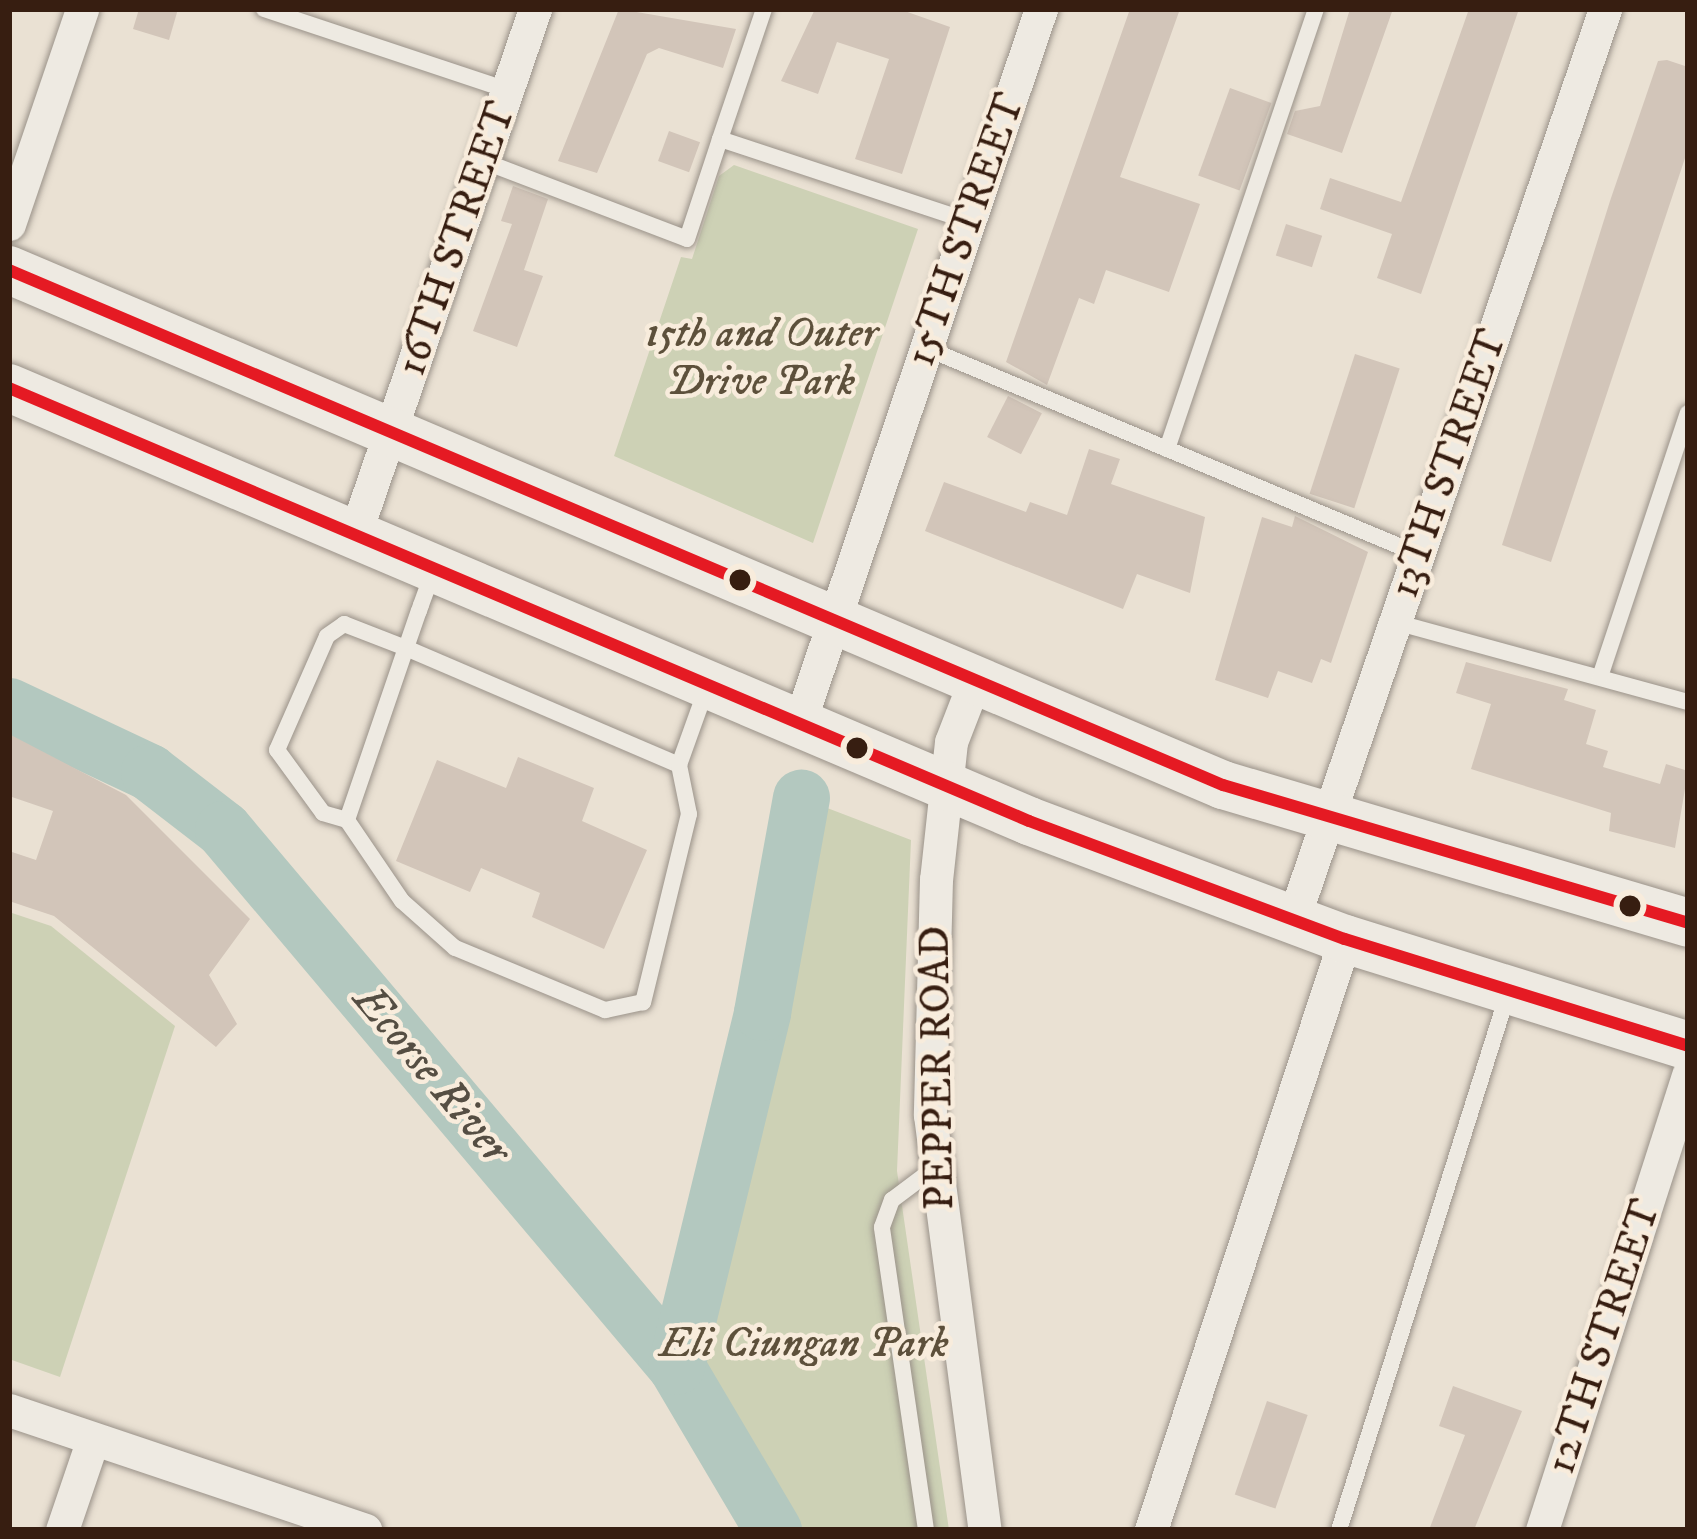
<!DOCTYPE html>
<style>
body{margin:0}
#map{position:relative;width:1697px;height:1539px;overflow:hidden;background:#eae1d3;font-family:"IM FELL DW Pica",serif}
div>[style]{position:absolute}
.green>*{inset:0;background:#cdd1b5}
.river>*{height:57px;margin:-28.5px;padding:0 28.5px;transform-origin:28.5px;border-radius:28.5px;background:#b3c8bf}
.building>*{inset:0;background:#d2c5b9;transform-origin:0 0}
.roads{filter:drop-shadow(0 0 3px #9a9289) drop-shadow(0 0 3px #9a9289)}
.lane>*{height:16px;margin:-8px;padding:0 8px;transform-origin:8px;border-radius:8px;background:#eeeae2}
.street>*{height:33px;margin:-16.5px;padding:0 16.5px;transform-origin:16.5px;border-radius:16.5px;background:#eeeae2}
.secondary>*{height:48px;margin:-24px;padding:0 24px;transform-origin:24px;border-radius:24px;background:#eeeae2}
.bus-1>*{height:12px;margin:-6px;padding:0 6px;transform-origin:6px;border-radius:6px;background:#e51a23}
.dots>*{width:33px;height:33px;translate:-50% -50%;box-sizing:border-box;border:6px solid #f8ecdc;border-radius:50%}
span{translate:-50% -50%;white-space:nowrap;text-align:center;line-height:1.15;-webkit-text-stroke:9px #f8ecdc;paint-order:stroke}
.street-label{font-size:42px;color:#371e11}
.park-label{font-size:42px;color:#5d503b;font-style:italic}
.water-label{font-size:45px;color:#554e43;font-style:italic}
.frame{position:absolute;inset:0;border:12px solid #371e11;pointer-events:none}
</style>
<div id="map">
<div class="green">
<div style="clip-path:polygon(734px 165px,918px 229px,813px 543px,614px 456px,681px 257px,692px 259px,719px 176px)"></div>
<div style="clip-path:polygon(801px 798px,911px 840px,897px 1171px,949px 1530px,773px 1530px,676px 1366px,762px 1012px)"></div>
<div style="clip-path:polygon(9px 912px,51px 926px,175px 1026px,60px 1377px,9px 1359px)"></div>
</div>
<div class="river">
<div style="left:9px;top:706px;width:155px;rotate:25.2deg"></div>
<div style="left:149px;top:772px;width:93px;rotate:37.6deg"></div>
<div style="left:223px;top:829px;width:703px;rotate:49.85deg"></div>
<div style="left:676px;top:1366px;width:191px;rotate:59.4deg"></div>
<div style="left:676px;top:1366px;width:364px;rotate:-76.3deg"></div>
<div style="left:762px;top:1012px;width:218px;rotate:-79.7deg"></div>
</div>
<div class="building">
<div style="clip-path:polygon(139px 9px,178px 9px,169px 40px,133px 29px)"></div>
<div style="clip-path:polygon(619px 9px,736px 29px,723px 68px,659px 48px,647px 54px,597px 173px,558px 161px)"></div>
<div style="clip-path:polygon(815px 9px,899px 9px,950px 27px,902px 174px,855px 159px,889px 59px,837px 42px,818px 94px,781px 81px)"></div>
<div style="clip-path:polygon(1130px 9px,1180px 9px,1120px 177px,1200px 204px,1169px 292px,1106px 270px,1094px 304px,1079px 298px,1047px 385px,1006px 362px)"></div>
<div style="clip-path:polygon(1350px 9px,1393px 9px,1342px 153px,1287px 134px,1295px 111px,1320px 106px)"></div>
<div style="clip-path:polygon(1469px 9px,1519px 9px,1421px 294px,1377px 278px,1392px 234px,1320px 209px,1330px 178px,1401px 202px)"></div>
<div style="clip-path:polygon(1667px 60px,1688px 67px,1688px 149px,1551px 562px,1502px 545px,1610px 201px,1658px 61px)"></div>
<div style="left:1230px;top:88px;width:44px;height:93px;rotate:20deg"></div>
<div style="left:669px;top:131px;width:33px;height:32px;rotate:20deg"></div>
<div style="clip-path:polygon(513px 186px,548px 199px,524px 270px,543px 276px,517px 347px,473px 331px,512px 224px,501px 221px)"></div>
<div style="left:1286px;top:224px;width:38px;height:33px;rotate:18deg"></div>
<div style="left:1355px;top:354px;width:47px;height:147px;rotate:18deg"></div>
<div style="left:1008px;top:396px;width:38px;height:46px;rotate:27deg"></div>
<div style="clip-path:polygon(1089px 449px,1120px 459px,1111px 484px,1205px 517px,1190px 593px,1137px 574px,1123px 609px,925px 531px,944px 482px,1026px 512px,1030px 502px,1067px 515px)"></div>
<div style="clip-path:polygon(1295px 516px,1368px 552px,1331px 663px,1321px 659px,1312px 683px,1278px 671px,1268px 698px,1215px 680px,1262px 517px,1292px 527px)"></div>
<div style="clip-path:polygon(1466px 662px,1568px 689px,1564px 700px,1596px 710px,1586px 744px,1608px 751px,1603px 767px,1660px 784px,1666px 764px,1688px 771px,1675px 848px,1609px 831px,1611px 813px,1471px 769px,1491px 704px,1456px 693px)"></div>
<div style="clip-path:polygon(9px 734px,126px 795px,250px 919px,209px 975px,237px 1024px,216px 1047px,54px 916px,9px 901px,9px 851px,36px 860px,53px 811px,9px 796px)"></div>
<div style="clip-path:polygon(518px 757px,594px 788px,582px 821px,647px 850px,604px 949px,532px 917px,540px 893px,481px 868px,470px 892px,396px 861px,437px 760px,506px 788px)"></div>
<div style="clip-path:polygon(1453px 1386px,1522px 1411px,1474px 1530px,1429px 1530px,1465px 1435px,1439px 1426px)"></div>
<div style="left:1267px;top:1401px;width:43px;height:99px;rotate:19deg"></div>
</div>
<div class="roads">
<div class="lane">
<div style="left:264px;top:9px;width:256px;rotate:18.4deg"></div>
<div style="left:720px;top:139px;width:137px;rotate:-71.3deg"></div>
<div style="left:483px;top:161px;width:218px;rotate:20.9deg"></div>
<div style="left:687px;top:239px;width:105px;rotate:-71.7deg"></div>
<div style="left:720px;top:139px;width:261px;rotate:18.3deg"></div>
<div style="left:926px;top:348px;width:533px;rotate:22.72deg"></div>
<div style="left:1167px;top:449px;width:465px;rotate:-71.3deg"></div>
<div style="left:1395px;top:622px;width:304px;rotate:15.3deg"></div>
<div style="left:1600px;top:677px;width:278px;rotate:-71.6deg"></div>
<div style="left:679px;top:765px;width:83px;rotate:-70.3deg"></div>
<div style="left:347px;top:820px;width:25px;rotate:-164deg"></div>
<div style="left:323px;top:813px;width:78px;rotate:-126.1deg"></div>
<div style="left:277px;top:750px;width:124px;rotate:-66.3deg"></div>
<div style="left:327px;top:636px;width:21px;rotate:-35deg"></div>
<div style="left:344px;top:624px;width:66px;rotate:21.2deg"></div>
<div style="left:406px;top:648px;width:297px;rotate:23.2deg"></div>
<div style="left:679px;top:765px;width:50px;rotate:78.5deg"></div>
<div style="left:689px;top:814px;width:194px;rotate:103.7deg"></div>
<div style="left:643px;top:1002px;width:39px;rotate:168deg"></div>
<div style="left:605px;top:1010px;width:162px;rotate:-157.5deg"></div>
<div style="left:455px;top:948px;width:71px;rotate:-138.4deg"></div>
<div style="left:402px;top:901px;width:98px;rotate:-124.2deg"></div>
<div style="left:347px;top:820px;width:182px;rotate:-71.1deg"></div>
<div style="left:406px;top:648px;width:39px;rotate:-71deg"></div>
<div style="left:419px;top:611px;width:6px;rotate:-72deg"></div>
<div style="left:421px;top:605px;width:35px;rotate:-70deg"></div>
<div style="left:926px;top:1530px;width:306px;rotate:-98.3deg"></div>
<div style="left:882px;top:1227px;width:29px;rotate:-70deg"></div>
<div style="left:892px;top:1200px;width:50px;rotate:-36.9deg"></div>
<div style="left:1339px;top:1530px;width:563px;rotate:-72.53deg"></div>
</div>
<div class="street">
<div style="left:9px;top:224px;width:227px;rotate:-71.2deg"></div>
<div style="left:354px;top:537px;width:558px;rotate:-71.08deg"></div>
<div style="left:975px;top:680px;width:66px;rotate:111.2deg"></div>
<div style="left:951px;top:742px;width:138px;rotate:96.2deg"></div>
<div style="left:936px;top:879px;width:236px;rotate:91.5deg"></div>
<div style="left:930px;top:1115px;width:419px;rotate:82.5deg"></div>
<div style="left:799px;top:724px;width:755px;rotate:-71.3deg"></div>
<div style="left:1293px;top:920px;width:963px;rotate:-71.09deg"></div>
<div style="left:9px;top:1410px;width:376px;rotate:18.6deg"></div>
<div style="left:62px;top:1530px;width:96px;rotate:-71.2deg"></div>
<div style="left:1151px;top:1530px;width:622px;rotate:-71.83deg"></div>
<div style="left:1542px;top:1530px;width:478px;rotate:-72.2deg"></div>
</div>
<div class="secondary">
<div style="left:9px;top:270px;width:1319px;rotate:22.99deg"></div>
<div style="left:1223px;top:785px;width:485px;rotate:16.5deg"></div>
<div style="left:9px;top:388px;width:1108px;rotate:23deg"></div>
<div style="left:1029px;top:821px;width:337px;rotate:20.5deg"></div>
<div style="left:1345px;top:939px;width:359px;rotate:17.3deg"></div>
</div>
</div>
<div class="bus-1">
<div style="left:9px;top:270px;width:1319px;rotate:22.99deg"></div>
<div style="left:1223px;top:785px;width:485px;rotate:16.5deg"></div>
<div style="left:9px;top:388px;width:1108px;rotate:23deg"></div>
<div style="left:1029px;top:821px;width:337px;rotate:20.5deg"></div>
<div style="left:1345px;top:939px;width:359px;rotate:17.3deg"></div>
</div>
<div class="dots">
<div style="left:740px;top:580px;background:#371e11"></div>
<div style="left:857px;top:748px;background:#371e11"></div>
<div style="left:1630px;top:906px;background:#371e11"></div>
</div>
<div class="street-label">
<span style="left:966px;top:230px;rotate:-71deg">15TH STREET</span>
<span style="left:457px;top:239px;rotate:-71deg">16TH STREET</span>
<span style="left:1449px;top:464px;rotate:-71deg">13TH STREET</span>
<span style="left:938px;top:1068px;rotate:-91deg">PEPPER ROAD</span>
<span style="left:1604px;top:1337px;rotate:-72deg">12TH STREET</span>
</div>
<div class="park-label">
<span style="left:761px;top:358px">15th and Outer<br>Drive Park</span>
<span style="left:804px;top:1344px">Eli Ciungan Park</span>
</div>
<div class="water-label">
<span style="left:431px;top:1075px;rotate:50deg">Ecorse River</span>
</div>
<div class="frame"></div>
</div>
